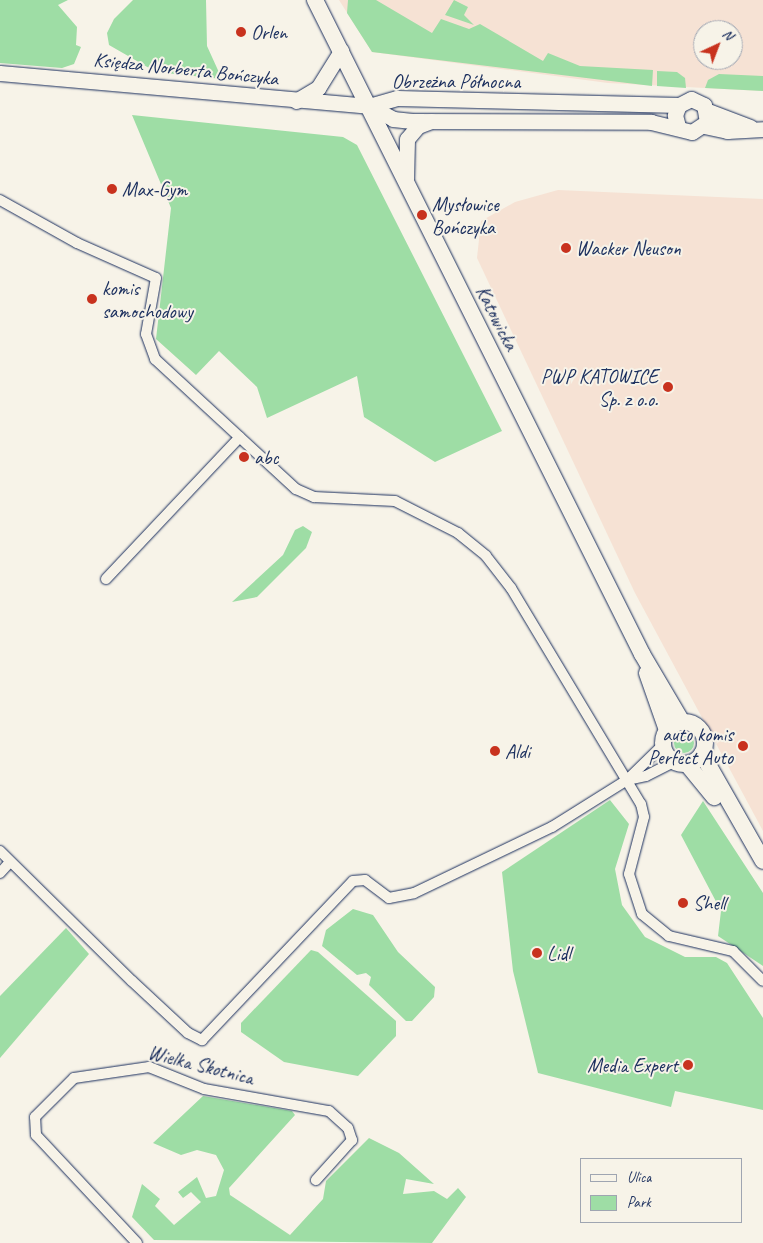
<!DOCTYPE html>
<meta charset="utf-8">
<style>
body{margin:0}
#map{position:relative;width:763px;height:1243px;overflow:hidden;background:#f7f3e8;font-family:Caveat,sans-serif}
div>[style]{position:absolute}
.built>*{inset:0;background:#f6e2d4}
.green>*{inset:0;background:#9edda5}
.round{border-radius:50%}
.roads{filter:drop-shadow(0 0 1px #1b2f5e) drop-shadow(0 0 1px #1b2f5e)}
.street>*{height:10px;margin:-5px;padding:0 5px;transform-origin:5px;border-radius:5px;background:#f7f3e8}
.secondary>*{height:15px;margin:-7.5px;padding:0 7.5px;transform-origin:7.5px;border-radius:7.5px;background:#f7f3e8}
.primary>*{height:16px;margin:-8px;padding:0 8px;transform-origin:8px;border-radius:8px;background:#f7f3e8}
.primary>.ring{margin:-8px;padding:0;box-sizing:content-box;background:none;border:16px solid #f7f3e8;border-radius:50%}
.dots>*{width:14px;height:14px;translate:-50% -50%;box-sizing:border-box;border:2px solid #f7f3e8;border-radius:50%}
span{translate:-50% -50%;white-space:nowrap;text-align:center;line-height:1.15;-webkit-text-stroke:4px #f7f3e8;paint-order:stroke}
.poi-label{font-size:20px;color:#1b2f5e}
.left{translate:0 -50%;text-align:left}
.right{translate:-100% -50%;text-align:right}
.street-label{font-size:20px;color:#1b2f5e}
.legend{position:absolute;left:580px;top:1158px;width:162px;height:65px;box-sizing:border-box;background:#f7f3e8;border:1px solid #9fa5b1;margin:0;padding:6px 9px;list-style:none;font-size:15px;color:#1b2f5e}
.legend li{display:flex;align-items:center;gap:10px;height:25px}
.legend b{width:25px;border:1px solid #9fa5b1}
.north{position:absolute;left:693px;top:20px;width:50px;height:50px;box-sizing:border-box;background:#f7f3e8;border:1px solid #9fa5b1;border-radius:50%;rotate:43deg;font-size:14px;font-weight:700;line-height:20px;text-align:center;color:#1b2f5e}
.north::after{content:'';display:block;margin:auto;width:18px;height:22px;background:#c8321e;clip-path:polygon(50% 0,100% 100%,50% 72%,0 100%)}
</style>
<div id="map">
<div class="built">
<div style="clip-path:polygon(evenodd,339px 0,763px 0,763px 91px,608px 83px,372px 52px,339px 0,703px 30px,733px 30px,733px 60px,703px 60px,703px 30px)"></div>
<div style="clip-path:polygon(558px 190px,763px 199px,763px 831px,635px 593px,477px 258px,481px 221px,515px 202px)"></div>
</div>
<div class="green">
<div style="clip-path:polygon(0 0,68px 0,58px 5px,77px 27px,76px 45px,81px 47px,74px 64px,62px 68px,0 63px)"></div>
<div style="clip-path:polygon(133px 0,206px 0,207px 46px,222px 79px,156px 72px,109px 45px,107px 33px,114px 19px)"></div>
<div style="clip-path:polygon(348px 0,376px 0,432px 33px,441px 19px,469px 29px,480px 24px,543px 61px,548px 53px,580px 66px,653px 70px,652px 86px,372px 52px,347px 13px)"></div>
<div style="clip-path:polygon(454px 0,468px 7px,464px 15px,474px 25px,445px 15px)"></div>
<div style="clip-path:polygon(657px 71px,677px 72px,685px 78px,686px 88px,657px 86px)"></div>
<div style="clip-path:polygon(719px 74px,763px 76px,763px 91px,705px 88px,708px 80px)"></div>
<div style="clip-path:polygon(132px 115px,343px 137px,357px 145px,502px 431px,435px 462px,364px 417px,357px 376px,267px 418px,257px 387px,219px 351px,196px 375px,156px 339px,171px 208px)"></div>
<div style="clip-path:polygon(303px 526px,312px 532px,306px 548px,257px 597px,232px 602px,283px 555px,295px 530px)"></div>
<div class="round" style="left:674px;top:733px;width:20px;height:20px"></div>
<div style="clip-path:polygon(610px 800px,629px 824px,615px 869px,622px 905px,645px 937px,685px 957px,716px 957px,727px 963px,763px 1018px,763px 1110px,675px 1091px,671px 1107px,538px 1073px,513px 971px,502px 872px)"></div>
<div style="clip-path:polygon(703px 801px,763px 893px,763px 966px,718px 936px,721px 911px,681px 835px)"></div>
<div style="clip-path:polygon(353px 909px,373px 915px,398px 952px,435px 987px,434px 997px,412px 1021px,406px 1021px,369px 985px,371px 977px,366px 973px,357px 975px,322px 946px,326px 930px)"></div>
<div style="clip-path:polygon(66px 928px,89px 954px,0 1058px,0 996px)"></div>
<div style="clip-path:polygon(311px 950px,318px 952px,396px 1021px,396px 1036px,358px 1076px,284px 1062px,241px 1032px,241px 1023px)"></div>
<div style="clip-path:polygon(203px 1096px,292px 1111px,295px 1115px,229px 1188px,230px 1195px,290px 1235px,323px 1199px,326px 1181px,369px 1138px,399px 1153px,434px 1184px,406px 1179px,403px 1194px,434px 1191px,447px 1199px,458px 1188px,466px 1197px,432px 1243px,154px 1240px,132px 1217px,142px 1184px,160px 1199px,155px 1206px,174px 1225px,201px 1202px,191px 1192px,183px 1198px,178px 1192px,197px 1177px,206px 1198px,216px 1196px,224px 1170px,216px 1155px,197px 1150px,181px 1155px,153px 1143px)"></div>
</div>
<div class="roads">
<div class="street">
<div style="left:0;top:200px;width:88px;rotate:29.2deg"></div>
<div style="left:77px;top:243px;width:86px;rotate:23.9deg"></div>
<div style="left:156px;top:278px;width:57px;rotate:100.1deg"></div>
<div style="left:146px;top:334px;width:27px;rotate:70deg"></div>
<div style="left:155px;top:359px;width:192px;rotate:42.7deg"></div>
<div style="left:296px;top:489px;width:20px;rotate:24deg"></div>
<div style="left:314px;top:497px;width:81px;rotate:2.8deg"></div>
<div style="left:395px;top:501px;width:71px;rotate:26.9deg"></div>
<div style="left:458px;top:533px;width:36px;rotate:39deg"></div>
<div style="left:486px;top:556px;width:41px;rotate:52deg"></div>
<div style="left:511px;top:588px;width:252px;rotate:59deg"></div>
<div style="left:641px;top:804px;width:13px;rotate:77deg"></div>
<div style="left:644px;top:817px;width:59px;rotate:104.7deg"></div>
<div style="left:629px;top:874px;width:42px;rotate:72deg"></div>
<div style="left:642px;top:914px;width:35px;rotate:39deg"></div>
<div style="left:669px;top:936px;width:66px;rotate:13.2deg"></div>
<div style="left:733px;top:951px;width:42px;rotate:45deg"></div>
<div style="left:106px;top:579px;width:195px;rotate:-46.7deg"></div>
<div style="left:627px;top:780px;width:19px;rotate:-12deg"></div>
<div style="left:646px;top:776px;width:31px;rotate:-27deg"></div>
<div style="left:0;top:851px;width:185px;rotate:44.6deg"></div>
<div style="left:132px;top:981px;width:76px;rotate:42.9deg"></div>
<div style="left:188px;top:1033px;width:16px;rotate:27deg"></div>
<div style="left:202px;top:1040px;width:219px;rotate:-46.5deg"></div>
<div style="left:353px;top:881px;width:12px;rotate:-5deg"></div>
<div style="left:365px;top:880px;width:30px;rotate:37deg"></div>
<div style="left:389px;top:898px;width:25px;rotate:-11deg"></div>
<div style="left:414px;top:893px;width:153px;rotate:-25.6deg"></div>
<div style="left:552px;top:827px;width:89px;rotate:-32.1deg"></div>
<div style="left:627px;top:780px;width:50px;rotate:-44.2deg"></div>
<div style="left:0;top:873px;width:15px;rotate:-48deg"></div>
<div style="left:137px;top:1243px;width:148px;rotate:-133.1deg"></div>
<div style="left:36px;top:1135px;width:18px;rotate:-93deg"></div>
<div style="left:35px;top:1117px;width:55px;rotate:-45deg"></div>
<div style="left:74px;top:1078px;width:76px;rotate:-8.3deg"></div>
<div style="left:149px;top:1067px;width:59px;rotate:21.8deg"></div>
<div style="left:204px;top:1089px;width:127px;rotate:10deg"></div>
<div style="left:329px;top:1111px;width:25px;rotate:42deg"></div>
<div style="left:348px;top:1128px;width:13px;rotate:72deg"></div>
<div style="left:352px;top:1140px;width:54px;rotate:132deg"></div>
</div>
<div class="secondary">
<div style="left:0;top:73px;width:370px;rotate:5.1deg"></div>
<div style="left:369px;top:106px;width:27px;rotate:28deg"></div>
<div style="left:393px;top:119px;width:19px;rotate:6deg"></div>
<div style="left:412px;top:121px;width:239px;rotate:0.2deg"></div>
<div style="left:651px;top:122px;width:42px;rotate:13.7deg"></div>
<div style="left:692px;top:132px;width:18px;rotate:-34deg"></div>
<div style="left:707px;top:122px;width:17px;rotate:-100deg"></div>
<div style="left:704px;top:105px;width:14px;rotate:-155deg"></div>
<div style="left:691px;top:99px;width:13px;rotate:153deg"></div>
<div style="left:679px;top:105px;width:11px;rotate:112deg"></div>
<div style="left:675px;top:115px;width:11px;rotate:75deg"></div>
<div style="left:296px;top:101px;width:26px;rotate:-31deg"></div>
<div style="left:318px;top:88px;width:44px;rotate:-58.1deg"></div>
<div style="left:369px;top:106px;width:29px;rotate:-16deg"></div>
<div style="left:397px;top:98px;width:282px;rotate:1.4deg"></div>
<div style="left:708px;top:111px;width:45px;rotate:20.9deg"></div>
<div style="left:704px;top:126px;width:24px;rotate:12deg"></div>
<div style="left:727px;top:131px;width:36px;rotate:-3deg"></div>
<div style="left:406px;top:180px;width:41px;rotate:-88.6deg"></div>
<div style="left:407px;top:139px;width:17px;rotate:-50deg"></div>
<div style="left:418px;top:126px;width:14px;rotate:-21deg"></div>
</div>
<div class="primary">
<div style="left:315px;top:0;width:731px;rotate:63.43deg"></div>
<div style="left:642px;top:654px;width:79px;rotate:59.5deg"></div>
<div style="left:647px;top:673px;width:60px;rotate:70.7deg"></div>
<div class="ring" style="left:663px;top:722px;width:26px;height:26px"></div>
<div style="left:702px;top:754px;width:123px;rotate:60.3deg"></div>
<div style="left:687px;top:764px;width:43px;rotate:50.7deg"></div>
</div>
</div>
<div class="dots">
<div style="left:241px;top:32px;background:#c8321e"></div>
<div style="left:112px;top:189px;background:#c8321e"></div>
<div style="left:422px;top:215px;background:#c8321e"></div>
<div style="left:566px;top:248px;background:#c8321e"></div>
<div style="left:92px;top:299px;background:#c8321e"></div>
<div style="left:668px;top:387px;background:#c8321e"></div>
<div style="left:244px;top:457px;background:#c8321e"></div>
<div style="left:743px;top:746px;background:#c8321e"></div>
<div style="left:495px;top:751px;background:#c8321e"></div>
<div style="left:683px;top:903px;background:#c8321e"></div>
<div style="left:537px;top:953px;background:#c8321e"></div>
<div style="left:688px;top:1065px;background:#c8321e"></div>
</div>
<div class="poi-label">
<span class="left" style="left:251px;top:32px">Orlen</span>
<span class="left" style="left:122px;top:189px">Max-Gym</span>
<span class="left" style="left:432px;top:216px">Mysłowice<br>Bończyka</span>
<span class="left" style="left:576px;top:248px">Wacker Neuson</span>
<span class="left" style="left:102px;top:300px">komis<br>samochodowy</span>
<span class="right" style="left:658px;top:388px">PWP KATOWICE<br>Sp. z o.o.</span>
<span class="left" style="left:254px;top:457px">abc</span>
<span class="right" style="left:733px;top:746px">auto komis<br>Perfect Auto</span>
<span class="left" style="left:505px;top:751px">Aldi</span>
<span class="left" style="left:693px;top:903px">Shell</span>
<span class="left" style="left:547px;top:953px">Lidl</span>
<span class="right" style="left:678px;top:1065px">Media Expert</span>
</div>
<div class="street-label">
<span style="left:186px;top:69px;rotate:6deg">Księdza Norberta Bończyka</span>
<span style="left:456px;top:81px">Obrzeżna Północna</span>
<span style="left:497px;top:318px;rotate:63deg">Katowicka</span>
<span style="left:201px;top:1065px;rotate:14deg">Wielka Skotnica</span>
</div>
<ul class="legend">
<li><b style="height:6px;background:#f7f3e8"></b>Ulica</li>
<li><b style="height:14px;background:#9edda5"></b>Park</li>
</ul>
<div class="north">N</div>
</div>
